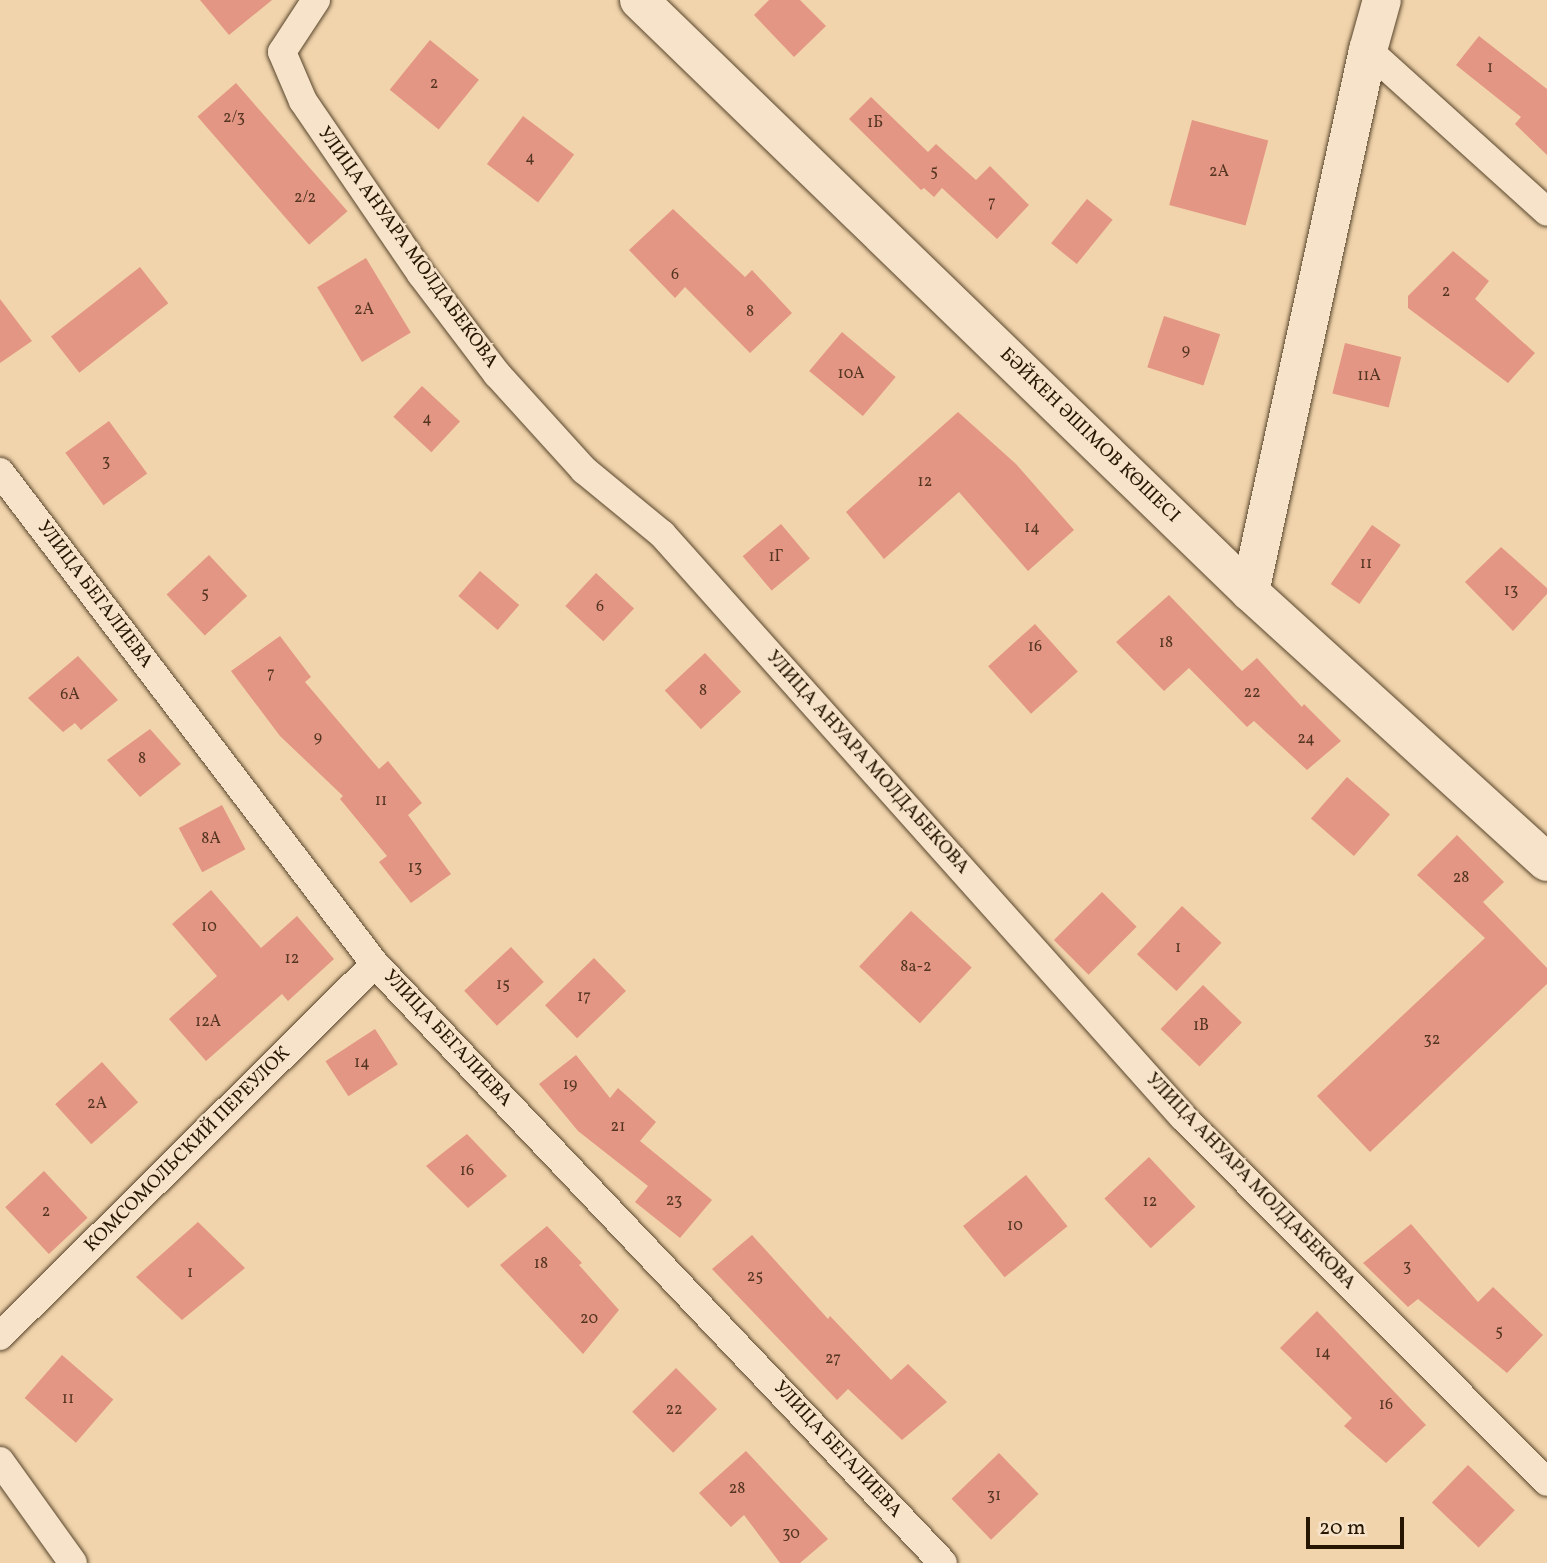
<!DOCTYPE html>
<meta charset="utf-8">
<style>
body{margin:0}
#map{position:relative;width:1547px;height:1563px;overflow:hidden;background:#f1d4ac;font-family:Vollkorn,serif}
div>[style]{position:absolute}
.building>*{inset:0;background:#e39683;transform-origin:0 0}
.roads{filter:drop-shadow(0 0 2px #58452c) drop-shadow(0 0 2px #58452c)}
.street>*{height:28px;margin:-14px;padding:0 14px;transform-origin:14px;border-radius:14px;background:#f6e3c9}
.secondary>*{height:38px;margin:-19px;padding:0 19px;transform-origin:19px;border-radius:19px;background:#f6e3c9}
span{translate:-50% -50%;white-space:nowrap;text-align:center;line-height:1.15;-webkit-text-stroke:5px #f6e3c9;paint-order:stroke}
.number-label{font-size:16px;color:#543522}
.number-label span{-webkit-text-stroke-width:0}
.street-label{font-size:19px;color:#251501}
.scale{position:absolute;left:1306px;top:1517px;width:98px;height:32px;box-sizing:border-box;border:4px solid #251501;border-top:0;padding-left:9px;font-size:21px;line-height:24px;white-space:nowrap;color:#251501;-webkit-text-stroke:5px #f6e3c9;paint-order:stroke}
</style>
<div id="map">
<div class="building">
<div style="clip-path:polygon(200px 0,272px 0,229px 35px)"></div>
<div style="clip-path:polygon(769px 0,800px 0,826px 26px,794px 57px,754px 15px)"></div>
<div style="clip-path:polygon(1479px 36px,1547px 89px,1547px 155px,1515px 124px,1521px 117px,1456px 65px)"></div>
<div style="left:430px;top:40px;width:63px;height:64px;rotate:39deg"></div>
<div style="left:236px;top:83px;width:170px;height:51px;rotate:49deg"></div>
<div style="clip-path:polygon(871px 97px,928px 152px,936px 144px,976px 180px,990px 166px,1029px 205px,997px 239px,942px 188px,934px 197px,924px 188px,921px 190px,849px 119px)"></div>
<div style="left:523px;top:116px;width:64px;height:60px;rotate:37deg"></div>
<div style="left:1192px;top:120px;width:79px;height:88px;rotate:15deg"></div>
<div style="left:1087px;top:199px;width:33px;height:57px;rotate:39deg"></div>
<div style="clip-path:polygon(673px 209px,745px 277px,752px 270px,792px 313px,750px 353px,685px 287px,675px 298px,629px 250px)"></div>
<div style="clip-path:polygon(1453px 251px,1489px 281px,1475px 299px,1535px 353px,1508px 383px,1408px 308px,1408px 296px)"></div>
<div style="left:366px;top:258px;width:87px;height:57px;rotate:59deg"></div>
<div style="left:140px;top:267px;width:46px;height:113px;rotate:52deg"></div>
<div style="clip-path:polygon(0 299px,32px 341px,0 363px)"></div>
<div style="left:1164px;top:316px;width:59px;height:54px;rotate:18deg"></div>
<div style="left:842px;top:332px;width:70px;height:51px;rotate:40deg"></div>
<div style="left:1345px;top:343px;width:58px;height:52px;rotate:14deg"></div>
<div style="left:422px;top:386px;width:52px;height:42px;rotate:43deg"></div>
<div style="clip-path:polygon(958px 412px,1016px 464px,1074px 530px,1028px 571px,959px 492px,884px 559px,846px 512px)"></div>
<div style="left:109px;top:421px;width:65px;height:54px;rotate:54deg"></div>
<div style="left:781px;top:524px;width:45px;height:50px;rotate:50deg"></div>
<div style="left:1372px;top:525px;width:35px;height:72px;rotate:35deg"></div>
<div style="clip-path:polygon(1501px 547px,1547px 588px,1547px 594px,1513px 631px,1465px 582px)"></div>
<div style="left:209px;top:555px;width:56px;height:58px;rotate:47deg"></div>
<div style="left:480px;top:571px;width:52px;height:33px;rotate:41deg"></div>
<div style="left:596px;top:573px;width:52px;height:45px;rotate:43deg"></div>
<div style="clip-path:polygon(1169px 595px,1242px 671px,1257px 658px,1302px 707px,1304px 704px,1341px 741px,1307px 770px,1254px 721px,1247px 727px,1189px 668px,1164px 691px,1116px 642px)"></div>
<div style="left:1035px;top:624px;width:64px;height:63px;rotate:48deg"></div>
<div style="clip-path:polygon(280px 636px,311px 677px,305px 682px,379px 769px,388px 761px,422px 803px,408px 815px,451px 874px,411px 903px,379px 862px,387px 856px,340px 799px,343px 796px,280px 736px,231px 671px)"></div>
<div style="left:705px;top:653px;width:53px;height:55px;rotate:47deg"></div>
<div style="clip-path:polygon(78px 656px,118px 700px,81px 730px,75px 723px,63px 732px,28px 698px)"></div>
<div style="clip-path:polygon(150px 729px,181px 764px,140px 797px,107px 760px)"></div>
<div style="left:1347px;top:777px;width:57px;height:55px;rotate:41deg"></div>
<div style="left:222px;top:805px;width:50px;height:49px;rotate:62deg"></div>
<div style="clip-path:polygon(1457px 835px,1504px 882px,1483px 902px,1547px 968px,1547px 984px,1370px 1152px,1317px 1096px,1485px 938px,1417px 875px)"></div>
<div style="clip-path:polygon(211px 890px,261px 948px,297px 916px,334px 959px,288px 1001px,282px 994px,206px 1061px,169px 1019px,217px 976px,172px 924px)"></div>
<div style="left:1102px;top:892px;width:49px;height:68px;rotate:45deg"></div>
<div style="left:1182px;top:906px;width:54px;height:66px;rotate:43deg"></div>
<div style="left:911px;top:911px;width:83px;height:76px;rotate:43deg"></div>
<div style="left:511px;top:947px;width:48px;height:64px;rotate:47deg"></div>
<div style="left:594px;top:958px;width:46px;height:68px;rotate:46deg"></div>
<div style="left:1203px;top:985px;width:54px;height:61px;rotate:44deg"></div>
<div style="left:375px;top:1029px;width:42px;height:59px;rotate:57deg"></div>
<div style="clip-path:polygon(576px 1055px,610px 1098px,618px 1088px,656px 1122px,640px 1141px,712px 1200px,680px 1238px,635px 1202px,648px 1186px,578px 1131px,539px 1084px)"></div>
<div style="left:102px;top:1062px;width:54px;height:63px;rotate:48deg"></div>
<div style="clip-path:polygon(467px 1134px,507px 1176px,468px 1208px,426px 1166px)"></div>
<div style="left:1149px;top:1157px;width:68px;height:61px;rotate:47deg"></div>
<div style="left:44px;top:1171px;width:64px;height:53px;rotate:47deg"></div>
<div style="left:1026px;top:1175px;width:66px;height:81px;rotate:51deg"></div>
<div style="clip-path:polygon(198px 1222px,245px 1268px,182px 1320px,136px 1277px)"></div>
<div style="clip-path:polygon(1411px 1224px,1478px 1302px,1493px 1287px,1543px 1335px,1507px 1373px,1418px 1299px,1408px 1307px,1363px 1263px)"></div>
<div style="clip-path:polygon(547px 1226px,582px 1263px,579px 1265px,619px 1310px,583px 1354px,500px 1265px)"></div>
<div style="clip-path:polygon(752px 1235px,828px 1319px,830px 1316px,891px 1380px,908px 1364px,947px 1402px,902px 1440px,848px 1389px,837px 1400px,712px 1269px)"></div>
<div style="clip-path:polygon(1317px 1311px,1426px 1425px,1386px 1463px,1344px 1426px,1352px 1418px,1280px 1348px)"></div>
<div style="left:62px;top:1355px;width:68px;height:57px;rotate:41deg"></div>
<div style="left:676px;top:1368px;width:58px;height:62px;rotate:45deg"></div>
<div style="clip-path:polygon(746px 1451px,828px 1539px,800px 1563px,780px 1563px,744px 1515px,731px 1527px,699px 1493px)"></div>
<div style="left:999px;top:1453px;width:57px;height:66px;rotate:46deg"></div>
<div style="left:1468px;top:1465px;width:65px;height:52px;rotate:44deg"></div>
</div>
<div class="roads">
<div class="street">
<div style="left:316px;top:0;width:62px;rotate:123.2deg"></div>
<div style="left:282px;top:52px;width:53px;rotate:66.8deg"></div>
<div style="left:303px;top:101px;width:209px;rotate:55.7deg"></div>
<div style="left:421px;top:274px;width:126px;rotate:52.8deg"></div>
<div style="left:497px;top:374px;width:130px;rotate:47.8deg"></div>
<div style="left:584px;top:470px;width:101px;rotate:39.4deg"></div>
<div style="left:662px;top:534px;width:782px;rotate:48.21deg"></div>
<div style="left:1183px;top:1117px;width:515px;rotate:45.08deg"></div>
<div style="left:1368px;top:50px;width:241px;rotate:42.1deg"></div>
<div style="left:0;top:472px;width:619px;rotate:52.69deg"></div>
<div style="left:375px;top:964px;width:825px;rotate:46.52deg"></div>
<div style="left:0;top:1336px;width:528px;rotate:-44.77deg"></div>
<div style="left:0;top:1461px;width:125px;rotate:54.4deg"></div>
</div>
<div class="secondary">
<div style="left:639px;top:0;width:851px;rotate:44.1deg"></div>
<div style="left:1250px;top:592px;width:401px;rotate:42.3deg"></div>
<div style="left:1250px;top:592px;width:555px;rotate:-77.72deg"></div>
<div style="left:1368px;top:50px;width:52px;rotate:-74.4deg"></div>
</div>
</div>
<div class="number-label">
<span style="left:1490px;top:68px">1</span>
<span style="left:434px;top:84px">2</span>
<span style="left:234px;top:118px">2/3</span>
<span style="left:875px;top:123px">1Б</span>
<span style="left:530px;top:158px">4</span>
<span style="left:934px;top:172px">5</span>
<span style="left:1219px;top:172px">2А</span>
<span style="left:305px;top:198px">2/2</span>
<span style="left:992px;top:203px">7</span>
<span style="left:675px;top:275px">6</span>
<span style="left:1446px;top:292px">2</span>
<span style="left:364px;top:310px">2А</span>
<span style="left:750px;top:312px">8</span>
<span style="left:1186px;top:351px">9</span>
<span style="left:851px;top:374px">10А</span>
<span style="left:1369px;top:376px">11А</span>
<span style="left:427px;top:419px">4</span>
<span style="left:106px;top:462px">3</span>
<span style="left:925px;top:482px">12</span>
<span style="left:1032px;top:528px">14</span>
<span style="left:776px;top:557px">1Г</span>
<span style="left:1366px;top:564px">11</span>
<span style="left:1511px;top:591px">13</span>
<span style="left:205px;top:594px">5</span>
<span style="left:600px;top:607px">6</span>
<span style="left:1166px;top:643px">18</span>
<span style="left:1035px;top:647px">16</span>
<span style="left:271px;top:674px">7</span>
<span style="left:703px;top:691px">8</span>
<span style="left:1252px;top:693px">22</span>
<span style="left:70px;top:695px">6А</span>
<span style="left:318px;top:738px">9</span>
<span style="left:1306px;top:739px">24</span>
<span style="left:142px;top:759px">8</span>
<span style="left:381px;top:801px">11</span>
<span style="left:211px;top:839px">8А</span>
<span style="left:415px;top:868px">13</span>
<span style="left:1461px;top:878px">28</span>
<span style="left:209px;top:927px">10</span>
<span style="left:1178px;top:948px">1</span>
<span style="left:292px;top:959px">12</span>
<span style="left:916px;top:967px">8а-2</span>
<span style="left:503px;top:985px">15</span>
<span style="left:584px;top:997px">17</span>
<span style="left:208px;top:1022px">12А</span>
<span style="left:1201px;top:1026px">1В</span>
<span style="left:1432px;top:1040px">32</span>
<span style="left:362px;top:1063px">14</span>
<span style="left:570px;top:1085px">19</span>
<span style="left:97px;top:1104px">2А</span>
<span style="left:618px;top:1127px">21</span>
<span style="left:467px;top:1171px">16</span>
<span style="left:674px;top:1201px">23</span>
<span style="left:1150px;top:1202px">12</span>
<span style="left:46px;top:1212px">2</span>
<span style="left:1015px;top:1226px">10</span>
<span style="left:541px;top:1264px">18</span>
<span style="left:1407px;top:1267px">3</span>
<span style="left:190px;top:1273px">1</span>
<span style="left:755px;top:1277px">25</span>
<span style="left:589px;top:1319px">20</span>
<span style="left:1499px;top:1332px">5</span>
<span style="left:1323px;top:1353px">14</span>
<span style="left:833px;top:1359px">27</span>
<span style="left:68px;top:1399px">11</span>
<span style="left:1386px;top:1405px">16</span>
<span style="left:674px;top:1410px">22</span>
<span style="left:737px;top:1489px">28</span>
<span style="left:994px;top:1496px">31</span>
<span style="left:791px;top:1534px">30</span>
</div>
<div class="street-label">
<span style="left:407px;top:248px;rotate:54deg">УЛИЦА АНУАРА МОЛДАБЕКОВА</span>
<span style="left:1089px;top:436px;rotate:44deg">БӘЙКЕН ӘШІМОВ КӨШЕСІ</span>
<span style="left:94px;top:595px;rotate:53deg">УЛИЦА БЕГАЛИЕВА</span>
<span style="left:867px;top:763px;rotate:48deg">УЛИЦА АНУАРА МОЛДАБЕКОВА</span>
<span style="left:447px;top:1039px;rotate:47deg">УЛИЦА БЕГАЛИЕВА</span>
<span style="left:188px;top:1150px;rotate:-45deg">КОМСОМОЛЬСКИЙ ПЕРЕУЛОК</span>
<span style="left:1250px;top:1182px;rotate:46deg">УЛИЦА АНУАРА МОЛДАБЕКОВА</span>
<span style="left:837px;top:1450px;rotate:47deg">УЛИЦА БЕГАЛИЕВА</span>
</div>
<div class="scale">20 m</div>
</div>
